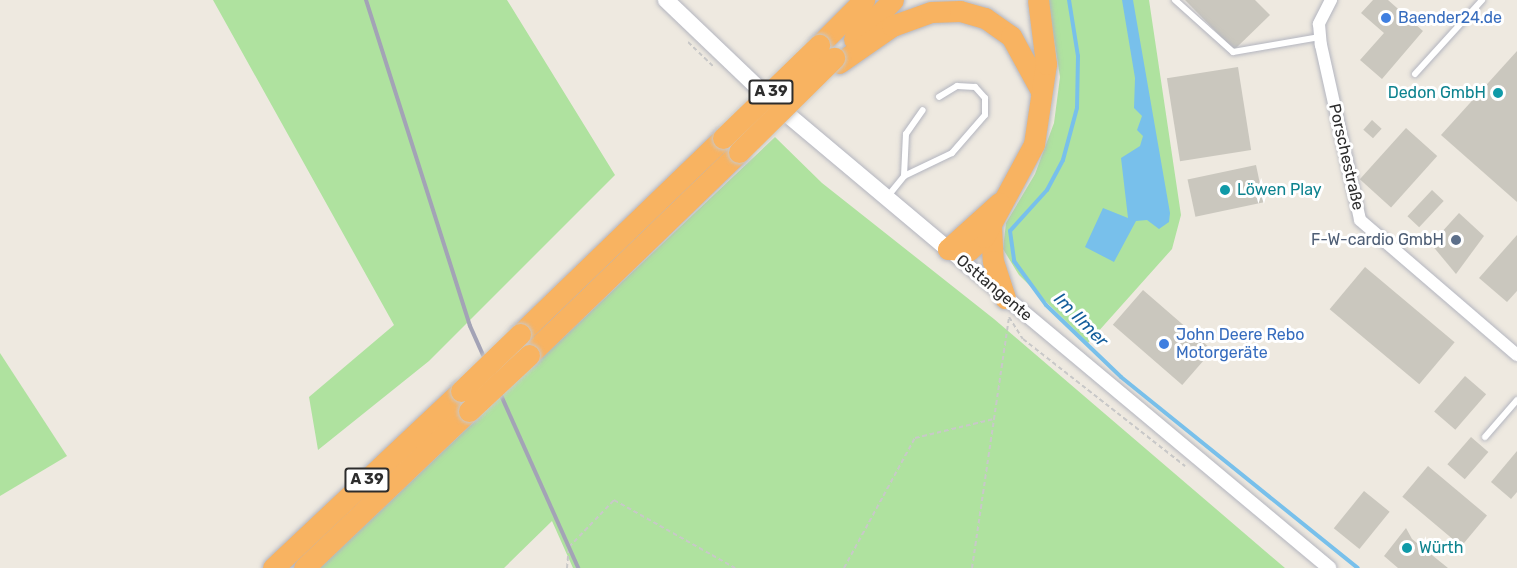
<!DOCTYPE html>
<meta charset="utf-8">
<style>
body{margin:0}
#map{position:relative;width:1517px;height:568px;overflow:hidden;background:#eee9e0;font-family:Rubik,sans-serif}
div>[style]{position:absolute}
.green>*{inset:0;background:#afe29f}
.water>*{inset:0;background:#78c0eb}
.stream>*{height:4px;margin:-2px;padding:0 2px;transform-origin:2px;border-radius:2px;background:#78c0eb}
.building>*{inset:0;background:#cac7be;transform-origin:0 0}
.path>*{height:2px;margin-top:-1px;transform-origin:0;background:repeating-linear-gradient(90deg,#c8c8c8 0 4.5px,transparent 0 7.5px)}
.roads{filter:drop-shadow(0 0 2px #b3b5bf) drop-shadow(0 0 2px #b3b5bf)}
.service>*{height:6px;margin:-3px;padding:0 3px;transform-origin:3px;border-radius:3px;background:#fff}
.minor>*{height:12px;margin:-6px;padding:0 6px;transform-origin:6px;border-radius:6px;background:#fff}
.tertiary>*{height:14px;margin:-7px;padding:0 7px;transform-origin:7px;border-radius:7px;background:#fff}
.secondary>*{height:16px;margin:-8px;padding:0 8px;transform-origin:8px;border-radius:8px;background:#fff}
.motorway>*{height:21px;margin:-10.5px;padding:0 10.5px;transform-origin:10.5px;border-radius:10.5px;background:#f8b361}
.rail>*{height:4px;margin:-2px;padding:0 2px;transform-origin:2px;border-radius:2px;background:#a3a3b6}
.bridges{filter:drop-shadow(0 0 2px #c8c8c8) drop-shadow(0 0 2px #c8c8c8)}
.motorway-bridge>*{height:21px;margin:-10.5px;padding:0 10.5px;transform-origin:10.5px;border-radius:10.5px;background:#f8b361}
.dots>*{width:16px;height:16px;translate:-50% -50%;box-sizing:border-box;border:3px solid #fff;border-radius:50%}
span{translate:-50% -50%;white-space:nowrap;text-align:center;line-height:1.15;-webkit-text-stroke:6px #fff;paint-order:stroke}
.shield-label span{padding:2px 4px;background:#fff;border:2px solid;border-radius:4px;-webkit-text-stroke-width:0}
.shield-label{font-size:15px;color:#2d2d2d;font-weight:700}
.shop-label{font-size:16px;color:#366cbe}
.left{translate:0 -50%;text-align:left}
.culture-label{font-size:16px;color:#0d838f}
.right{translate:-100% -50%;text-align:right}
.street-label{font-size:16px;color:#2d2d2d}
.service-label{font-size:16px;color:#4e5e75}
.water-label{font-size:18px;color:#135d9b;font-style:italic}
</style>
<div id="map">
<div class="green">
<div style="clip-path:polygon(213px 0,507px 0,615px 175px,429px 361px,318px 450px,309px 397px,394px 325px)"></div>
<div style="clip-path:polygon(1048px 0,1149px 0,1181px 215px,1172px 249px,1088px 343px,1019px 275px,1003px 249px,1006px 223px,1035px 174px,1054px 123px,1060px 77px)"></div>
<div style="clip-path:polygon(775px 137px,822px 183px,994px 319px,1285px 568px,573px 568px,552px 521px,504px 568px,320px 568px)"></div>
<div style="clip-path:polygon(0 353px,67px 456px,0 496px)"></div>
</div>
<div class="water">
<div style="clip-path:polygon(1122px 0,1133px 0,1170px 213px,1169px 222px,1159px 229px,1147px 220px,1136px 221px,1114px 262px,1085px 247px,1103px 208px,1128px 218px,1121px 158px,1140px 146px,1143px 136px,1137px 130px,1142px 116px,1134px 108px,1135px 78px)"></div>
</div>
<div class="stream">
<div style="left:1069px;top:0;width:57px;rotate:80.9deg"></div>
<div style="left:1078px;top:56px;width:52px;rotate:91.1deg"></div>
<div style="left:1077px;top:108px;width:54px;rotate:105.1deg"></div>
<div style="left:1063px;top:160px;width:34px;rotate:118deg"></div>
<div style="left:1047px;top:190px;width:55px;rotate:132.1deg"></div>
<div style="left:1010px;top:231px;width:30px;rotate:82deg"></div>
<div style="left:1014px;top:261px;width:54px;rotate:54deg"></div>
<div style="left:1046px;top:305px;width:104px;rotate:43.8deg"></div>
<div style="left:1121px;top:377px;width:304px;rotate:38.9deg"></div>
</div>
<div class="building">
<div style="clip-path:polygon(1185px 0,1255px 0,1270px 15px,1234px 50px)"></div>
<div style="clip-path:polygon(1373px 0,1388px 0,1423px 31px,1382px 79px,1360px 60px,1384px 33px,1361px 13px)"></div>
<div style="clip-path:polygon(1517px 51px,1517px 202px,1441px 135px)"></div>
<div style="left:1238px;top:67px;width:84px;height:72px;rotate:81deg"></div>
<div style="left:1372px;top:120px;width:13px;height:13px;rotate:42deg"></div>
<div style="left:1406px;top:128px;width:42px;height:69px;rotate:42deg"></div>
<div style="left:1256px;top:165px;width:38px;height:70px;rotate:78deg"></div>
<div style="left:1432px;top:190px;width:16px;height:36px;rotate:43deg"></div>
<div style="clip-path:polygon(1459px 213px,1484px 236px,1456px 274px,1431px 244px)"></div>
<div style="clip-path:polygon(1517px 235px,1517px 291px,1507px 302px,1479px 278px)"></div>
<div style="left:1365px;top:267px;width:117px;height:55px;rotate:40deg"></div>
<div style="left:1143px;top:290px;width:92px;height:46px;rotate:41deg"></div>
<div style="left:1465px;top:376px;width:28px;height:47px;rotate:41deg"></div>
<div style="left:1471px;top:437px;width:23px;height:36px;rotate:41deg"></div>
<div style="clip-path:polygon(1517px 451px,1517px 492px,1511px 499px,1491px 482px)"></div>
<div style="left:1428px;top:466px;width:77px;height:40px;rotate:40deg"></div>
<div style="left:1364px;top:491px;width:33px;height:48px;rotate:39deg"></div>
<div style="clip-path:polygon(1406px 528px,1412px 539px,1448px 568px,1398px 568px,1384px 556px)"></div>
</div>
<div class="path">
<div style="left:688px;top:42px;width:36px;rotate:44deg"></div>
<div style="left:1009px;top:317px;width:26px;rotate:58deg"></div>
<div style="left:1023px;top:339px;width:206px;rotate:38.1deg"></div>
<div style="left:567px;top:568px;width:21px;rotate:-85deg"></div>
<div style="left:569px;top:547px;width:65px;rotate:-46.2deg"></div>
<div style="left:614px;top:500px;width:139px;rotate:29.3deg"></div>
<div style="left:844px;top:568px;width:148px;rotate:-61.4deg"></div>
<div style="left:915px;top:438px;width:81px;rotate:-13.5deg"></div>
<div style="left:972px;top:568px;width:253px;rotate:-81.6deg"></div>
</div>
<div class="roads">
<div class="service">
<div style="left:1175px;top:0;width:78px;rotate:41.9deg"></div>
<div style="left:1233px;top:52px;width:88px;rotate:-9.8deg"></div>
<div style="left:1415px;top:74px;width:100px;rotate:-47.8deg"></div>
<div style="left:904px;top:176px;width:42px;rotate:-87.3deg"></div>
<div style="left:906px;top:134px;width:29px;rotate:-55deg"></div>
<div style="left:888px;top:196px;width:26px;rotate:-51deg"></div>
<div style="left:904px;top:176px;width:53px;rotate:-25.6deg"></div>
<div style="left:952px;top:153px;width:50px;rotate:-49deg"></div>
<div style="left:985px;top:115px;width:17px;rotate:-90deg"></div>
<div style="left:985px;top:98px;width:15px;rotate:-132deg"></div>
<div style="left:975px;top:87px;width:18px;rotate:-177deg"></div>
<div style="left:957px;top:86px;width:21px;rotate:149deg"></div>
<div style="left:1485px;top:437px;width:49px;rotate:-49.1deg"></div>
</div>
<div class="minor">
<div style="left:1331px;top:0;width:27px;rotate:117deg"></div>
<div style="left:1319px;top:24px;width:21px;rotate:85deg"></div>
<div style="left:1321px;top:45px;width:179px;rotate:77.4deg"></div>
<div style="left:1360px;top:220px;width:207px;rotate:40.7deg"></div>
</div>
<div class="tertiary">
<div style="left:948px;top:249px;width:497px;rotate:39.9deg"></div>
</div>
<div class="secondary">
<div style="left:666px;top:0;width:151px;rotate:43.7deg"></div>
<div style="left:775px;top:104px;width:226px;rotate:40deg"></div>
</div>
<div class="motorway">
<div style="left:854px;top:39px;width:55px;rotate:-45deg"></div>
<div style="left:819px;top:45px;width:64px;rotate:-45deg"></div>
<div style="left:839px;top:63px;width:65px;rotate:-34.9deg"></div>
<div style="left:892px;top:26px;width:41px;rotate:-19.7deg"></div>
<div style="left:931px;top:12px;width:29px;rotate:-2deg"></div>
<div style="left:960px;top:11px;width:26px;rotate:16deg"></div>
<div style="left:985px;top:18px;width:32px;rotate:35deg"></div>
<div style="left:1011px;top:36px;width:63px;rotate:61.4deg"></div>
<div style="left:991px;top:227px;width:34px;rotate:87deg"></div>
<div style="left:993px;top:261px;width:39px;rotate:72deg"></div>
<div style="left:948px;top:249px;width:21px;rotate:3deg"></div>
<div style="left:969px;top:250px;width:20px;rotate:-41deg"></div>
<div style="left:984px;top:237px;width:106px;rotate:-61.7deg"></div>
<div style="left:1034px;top:144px;width:81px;rotate:-81.5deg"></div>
<div style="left:1046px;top:64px;width:64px;rotate:-97.1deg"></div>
<div style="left:948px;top:249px;width:69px;rotate:-42deg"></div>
<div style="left:520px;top:334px;width:282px;rotate:-44deg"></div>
<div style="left:529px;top:355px;width:292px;rotate:-44deg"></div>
<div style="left:273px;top:568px;width:258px;rotate:-43.3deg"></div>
<div style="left:304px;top:568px;width:228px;rotate:-43.6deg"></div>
</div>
</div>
<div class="rail">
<div style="left:366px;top:0;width:342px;rotate:72.3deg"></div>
<div style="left:470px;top:326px;width:265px;rotate:65.9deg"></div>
</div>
<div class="bridges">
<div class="motorway-bridge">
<div style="left:723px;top:138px;width:134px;rotate:-44.1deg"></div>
<div style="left:739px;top:152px;width:134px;rotate:-44.7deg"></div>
<div style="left:461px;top:391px;width:82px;rotate:-44deg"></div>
<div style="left:469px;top:411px;width:82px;rotate:-43deg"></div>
</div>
</div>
<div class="dots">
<div style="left:1386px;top:18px;background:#3f7fe0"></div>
<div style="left:1498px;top:93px;background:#0f9aa8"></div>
<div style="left:1225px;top:190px;background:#0f9aa8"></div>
<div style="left:1456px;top:240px;background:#5c6f8a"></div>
<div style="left:1164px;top:344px;background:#3f7fe0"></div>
<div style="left:1407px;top:548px;background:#0f9aa8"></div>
</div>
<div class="shield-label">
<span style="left:771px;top:92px">A 39</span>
<span style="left:367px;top:480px">A 39</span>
</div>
<div class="shop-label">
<span class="left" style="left:1398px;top:18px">Baender24.de</span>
<span class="left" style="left:1176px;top:344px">John Deere Rebo<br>Motorgeräte</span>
</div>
<div class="culture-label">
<span class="right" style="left:1486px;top:93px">Dedon GmbH</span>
<span class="left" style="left:1237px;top:190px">Löwen Play</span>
<span class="left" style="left:1419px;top:548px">Würth</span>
</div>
<div class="street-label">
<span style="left:1346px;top:157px;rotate:77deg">Porschestraße</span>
<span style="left:994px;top:288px;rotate:40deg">Osttangente</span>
</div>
<div class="service-label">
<span class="right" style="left:1444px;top:240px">F-W-cardio GmbH</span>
</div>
<div class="water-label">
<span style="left:1081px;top:320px;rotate:45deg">Im Ilmer</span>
</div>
</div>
